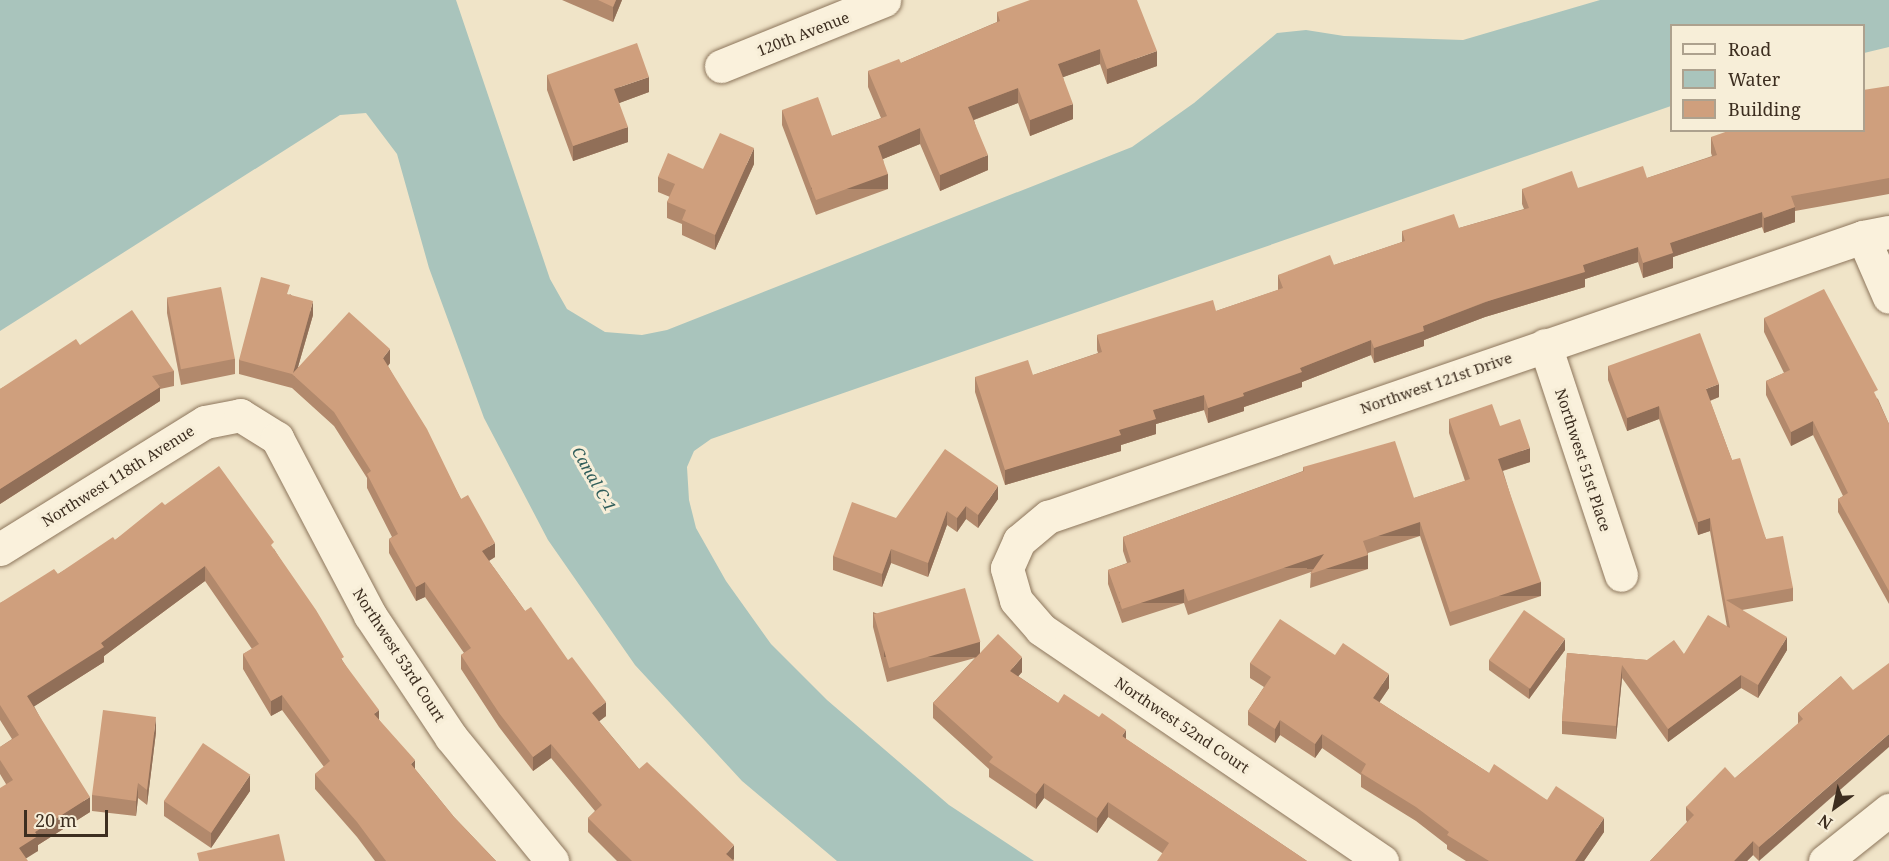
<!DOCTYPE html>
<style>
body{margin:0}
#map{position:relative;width:1889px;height:861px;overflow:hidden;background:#f0e4c8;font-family:"Noto Serif",serif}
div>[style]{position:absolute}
.water>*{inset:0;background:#a9c4bc}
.roads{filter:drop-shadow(0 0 2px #8d765c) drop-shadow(0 0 2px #8d765c)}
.minor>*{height:33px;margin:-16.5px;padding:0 16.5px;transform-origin:16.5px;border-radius:16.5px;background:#faf1dc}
.wall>*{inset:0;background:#b2896c}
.shaded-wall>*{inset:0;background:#916f58;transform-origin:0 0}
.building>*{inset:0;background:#cf9f7d;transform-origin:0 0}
span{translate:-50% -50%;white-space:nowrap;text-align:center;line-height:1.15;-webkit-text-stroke:6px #f7eed8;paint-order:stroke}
.street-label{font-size:15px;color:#3d2e20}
.water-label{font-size:16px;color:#2f5d5a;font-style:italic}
.legend{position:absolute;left:1670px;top:24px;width:195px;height:108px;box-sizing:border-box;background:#f7eed8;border:2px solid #ada18e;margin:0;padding:8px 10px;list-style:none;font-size:18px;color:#3d2e20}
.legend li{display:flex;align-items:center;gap:12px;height:30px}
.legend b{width:30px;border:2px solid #ada18e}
.north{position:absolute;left:1805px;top:777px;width:60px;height:60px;-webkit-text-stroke:4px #f7eed8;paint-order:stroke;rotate:213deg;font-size:16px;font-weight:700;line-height:24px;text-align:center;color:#3d2e20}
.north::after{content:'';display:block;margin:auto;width:21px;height:27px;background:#3d2e20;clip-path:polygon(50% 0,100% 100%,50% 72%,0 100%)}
.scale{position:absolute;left:24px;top:810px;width:84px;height:27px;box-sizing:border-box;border:3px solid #3d2e20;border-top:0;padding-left:8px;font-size:18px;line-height:21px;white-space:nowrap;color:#3d2e20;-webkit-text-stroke:4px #f7eed8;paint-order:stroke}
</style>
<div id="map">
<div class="water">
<div style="clip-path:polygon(0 0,456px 0,550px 279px,567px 309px,605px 332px,642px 335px,667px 330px,1132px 147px,1194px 103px,1277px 33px,1306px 30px,1344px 36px,1463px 40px,1600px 0,1889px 0,1889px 47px,1864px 53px,1864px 26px,1672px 26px,1671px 106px,711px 439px,694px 451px,687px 467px,689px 500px,696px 528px,726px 581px,771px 644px,827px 700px,949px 805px,1034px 861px,837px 861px,742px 781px,635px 665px,548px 540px,484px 418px,429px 268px,397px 154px,366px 113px,340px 115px,0 331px)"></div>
</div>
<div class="roads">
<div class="minor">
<div style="left:721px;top:66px;width:176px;rotate:-22deg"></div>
<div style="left:1863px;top:237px;width:65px;rotate:66.6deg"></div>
<div style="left:1545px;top:345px;width:242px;rotate:71.7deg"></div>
<div style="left:0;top:549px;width:241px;rotate:-31.8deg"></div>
<div style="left:205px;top:422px;width:36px;rotate:-11deg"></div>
<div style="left:240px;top:415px;width:44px;rotate:31.9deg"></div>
<div style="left:277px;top:438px;width:200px;rotate:62.3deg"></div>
<div style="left:370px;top:615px;width:146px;rotate:56.4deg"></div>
<div style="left:451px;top:737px;width:160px;rotate:50.8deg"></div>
<div style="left:1382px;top:861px;width:412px;rotate:-145.8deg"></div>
<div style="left:1041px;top:629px;width:38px;rotate:-131deg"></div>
<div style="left:1016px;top:600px;width:33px;rotate:-106deg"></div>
<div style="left:1007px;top:568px;width:30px;rotate:-66deg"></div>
<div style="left:1019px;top:541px;width:38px;rotate:-40deg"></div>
<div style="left:1048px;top:517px;width:862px;rotate:-18.96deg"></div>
<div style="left:1863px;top:237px;width:26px;rotate:-11deg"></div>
<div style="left:1825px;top:861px;width:82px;rotate:-38.6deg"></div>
</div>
</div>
<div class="wall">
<div style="clip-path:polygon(562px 0,622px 0,613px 22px)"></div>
<div style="clip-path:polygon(997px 12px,1157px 66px,1107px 84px,1100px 64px,1063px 77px,1073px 119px,1030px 136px,1018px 103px,974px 120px,988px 170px,940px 191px,920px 144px,883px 159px,888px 189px,816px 215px,782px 125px,782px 110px,832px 136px,881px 118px,868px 87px,868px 71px,901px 63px,997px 22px)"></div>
<div style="clip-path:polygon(547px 75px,649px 92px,619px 103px,628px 142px,573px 161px,547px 90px)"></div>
<div style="clip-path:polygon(1889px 86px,1889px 194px,1795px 211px,1795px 222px,1764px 233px,1762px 227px,1673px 257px,1673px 268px,1643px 278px,1638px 262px,1585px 279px,1585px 287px,1485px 317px,1424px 340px,1424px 346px,1374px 363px,1371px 355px,1302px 382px,1302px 387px,1244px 407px,1244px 411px,1208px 423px,1204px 410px,1156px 424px,1156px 434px,1121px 445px,1121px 451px,1005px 485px,975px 392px,975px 377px,1033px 375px,1098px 353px,1097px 350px,1097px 335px,1216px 311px,1278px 290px,1278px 275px,1334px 265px,1402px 242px,1402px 231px,1459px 228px,1524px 209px,1522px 204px,1522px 189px,1578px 188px,1647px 178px,1712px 156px,1711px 153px,1711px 137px,1863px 130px)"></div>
<div style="clip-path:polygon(754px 164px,715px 250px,682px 235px,682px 224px,667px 218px,667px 202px,670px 197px,658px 192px,658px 177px,703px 169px)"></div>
<div style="clip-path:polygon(290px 294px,313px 315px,298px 367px,390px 363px,388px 366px,461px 499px,495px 557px,489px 561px,525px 611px,606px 716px,599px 721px,639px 769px,734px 859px,733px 860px,734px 861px,617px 861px,588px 832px,588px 818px,595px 811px,551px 758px,533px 771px,499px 727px,461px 669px,461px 655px,464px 653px,425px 597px,416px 601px,389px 553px,389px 539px,392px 537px,367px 488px,367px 478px,334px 426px,292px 388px,239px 374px,239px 360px)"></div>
<div style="clip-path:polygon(167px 298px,235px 359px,235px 374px,181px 385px,167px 313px)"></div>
<div style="clip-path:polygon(1764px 318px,1878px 399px,1889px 424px,1889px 604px,1838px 512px,1838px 499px,1843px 496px,1813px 435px,1791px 446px,1766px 395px,1766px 381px,1784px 373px,1764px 332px)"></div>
<div style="clip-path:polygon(80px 345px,174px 371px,174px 386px,160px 389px,160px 401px,0 504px,0 389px)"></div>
<div style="clip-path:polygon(1608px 366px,1719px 397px,1710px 401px,1732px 460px,1766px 539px,1793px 588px,1793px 601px,1742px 610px,1787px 650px,1758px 698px,1741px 688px,1668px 742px,1622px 678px,1616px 739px,1562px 734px,1562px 721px,1567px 653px,1647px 660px,1684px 654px,1727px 627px,1710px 531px,1698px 535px,1659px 419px,1627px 431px,1608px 380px)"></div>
<div style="clip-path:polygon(1449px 419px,1500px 426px,1530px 462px,1503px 471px,1541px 596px,1450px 626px,1420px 536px,1368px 553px,1368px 569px,1310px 588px,1311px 572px,1188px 615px,1184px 603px,1122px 623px,1108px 584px,1108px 570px,1127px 563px,1123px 551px,1123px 537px,1303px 471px,1303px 467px,1414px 498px,1465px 481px,1449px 433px)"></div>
<div style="clip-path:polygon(998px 499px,978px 528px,966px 519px,957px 532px,947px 525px,928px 577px,891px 563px,882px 587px,833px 570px,833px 556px,896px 518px)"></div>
<div style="clip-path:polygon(165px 505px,274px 549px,379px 720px,415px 769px,454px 817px,496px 861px,375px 861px,357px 837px,315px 789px,315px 774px,324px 767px,282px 710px,271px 716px,243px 669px,243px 654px,252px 649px,205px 581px,104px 656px,104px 662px,34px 706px,90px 812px,38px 845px,38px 851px,0 861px,6px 784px,0 774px,0 747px,12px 739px,0 720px,0 603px,58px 574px,115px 540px)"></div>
<div style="clip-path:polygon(873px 612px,980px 653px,1022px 672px,1018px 676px,1058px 703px,1126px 739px,1307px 861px,1162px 853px,1108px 817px,1097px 833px,1044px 798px,1036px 809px,989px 777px,989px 769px,933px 718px,933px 703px,975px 658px,887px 682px,873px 627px)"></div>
<div style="clip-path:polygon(1565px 650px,1529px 699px,1489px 670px,1489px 660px)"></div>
<div style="clip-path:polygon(1335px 655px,1389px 688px,1379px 702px,1489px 773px,1547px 800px,1604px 832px,1584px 861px,1466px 861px,1447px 849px,1447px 845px,1416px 821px,1361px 787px,1361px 775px,1322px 748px,1315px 758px,1280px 735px,1275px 743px,1248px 725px,1248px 711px,1264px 687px,1250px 678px,1250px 663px)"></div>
<div style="clip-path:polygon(1841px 676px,1759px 861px,1753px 855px,1747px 861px,1650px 861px,1687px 822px,1686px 820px,1686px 807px,1735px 778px,1798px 724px,1798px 713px)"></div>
<div style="clip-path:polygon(156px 732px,147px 805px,138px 798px,136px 816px,92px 811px,92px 795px)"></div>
<div style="clip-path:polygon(250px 791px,211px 848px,164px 816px,164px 801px)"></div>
</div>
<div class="shaded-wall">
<div style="clip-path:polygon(616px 0,622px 0,613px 22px,613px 7px)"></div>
<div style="clip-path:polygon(1100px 49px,1100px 64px,1058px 79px,1058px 64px)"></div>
<div style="clip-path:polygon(1157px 51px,1157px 66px,1107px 84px,1107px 69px)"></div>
<div style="clip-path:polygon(649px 77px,649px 92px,614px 105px,614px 89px)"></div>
<div style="clip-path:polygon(1018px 88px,1018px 103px,968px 122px,968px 107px)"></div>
<div style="clip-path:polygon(1073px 104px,1073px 119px,1030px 136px,1030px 120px)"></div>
<div style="clip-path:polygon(628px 127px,628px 142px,573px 161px,573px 146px)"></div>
<div style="clip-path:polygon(920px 128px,920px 144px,878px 161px,878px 146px)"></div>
<div style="clip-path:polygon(754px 148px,754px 164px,715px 250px,715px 235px)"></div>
<div style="clip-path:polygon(988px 155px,988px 170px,940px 191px,940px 175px)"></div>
<div style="left:888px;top:174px;width:15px;height:77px;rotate:90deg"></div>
<div style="clip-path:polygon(1795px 207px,1795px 222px,1764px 233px,1764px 218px)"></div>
<div style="clip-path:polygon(1762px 212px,1762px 227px,1673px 257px,1673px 268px,1643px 278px,1643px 263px,1670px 243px)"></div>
<div style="clip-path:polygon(1638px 247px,1638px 262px,1585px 279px,1585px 287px,1485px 317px,1424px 340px,1424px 346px,1374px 363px,1374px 348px,1423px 326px,1583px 265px)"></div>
<div style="clip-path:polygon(313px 301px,313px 315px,295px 377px,293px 373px)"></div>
<div style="clip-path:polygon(1371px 340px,1371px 355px,1302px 382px,1302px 387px,1244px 407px,1244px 411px,1208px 423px,1208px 408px,1300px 368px)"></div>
<div style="clip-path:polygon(390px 349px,390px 363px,383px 372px,383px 358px)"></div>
<div style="clip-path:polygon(1719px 384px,1719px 397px,1706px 402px,1706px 389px)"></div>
<div style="clip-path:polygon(160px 387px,160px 401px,0 504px,0 489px)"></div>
<div style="clip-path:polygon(1204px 395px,1204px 410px,1156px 424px,1156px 434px,1121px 445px,1121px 451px,1005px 485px,1005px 470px,1119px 430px,1153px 410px)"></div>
<div style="clip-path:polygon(1659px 406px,1659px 419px,1627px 431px,1627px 418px)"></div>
<div style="clip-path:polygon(1813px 421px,1813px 435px,1791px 446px,1791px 432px)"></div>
<div style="clip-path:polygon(1530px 448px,1530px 462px,1498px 472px,1498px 459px)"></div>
<div style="clip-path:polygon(998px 486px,998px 499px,978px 528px,978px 515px)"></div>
<div style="clip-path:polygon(966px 506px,966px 519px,957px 532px,957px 518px)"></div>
<div style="clip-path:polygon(947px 511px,947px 525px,928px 577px,928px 563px)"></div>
<div style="clip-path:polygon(1710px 518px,1710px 531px,1698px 535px,1698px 522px)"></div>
<div style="left:1420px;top:522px;width:14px;height:60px;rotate:90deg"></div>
<div style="clip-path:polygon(495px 543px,495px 557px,482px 565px,482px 551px)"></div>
<div style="clip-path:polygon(891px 549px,891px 563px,882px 587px,882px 574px)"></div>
<div style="left:1324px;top:554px;width:14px;height:144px;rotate:90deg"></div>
<div style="left:1368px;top:555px;width:14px;height:61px;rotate:90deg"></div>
<div style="clip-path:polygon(205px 566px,205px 581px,104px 656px,104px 662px,27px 711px,27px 696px,101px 643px)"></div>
<div style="clip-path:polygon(425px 582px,425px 597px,416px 601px,416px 587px)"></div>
<div style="left:1541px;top:582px;width:14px;height:96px;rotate:90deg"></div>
<div style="left:1184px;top:589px;width:14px;height:65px;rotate:90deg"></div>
<div style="clip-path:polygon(1787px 637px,1787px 650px,1758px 698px,1758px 685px)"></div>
<div style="clip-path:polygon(1565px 639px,1565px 650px,1529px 699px,1529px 689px)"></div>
<div style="left:980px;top:642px;width:15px;height:96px;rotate:90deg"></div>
<div style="clip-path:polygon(1022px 657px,1022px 672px,1010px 686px,1010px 671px)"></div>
<div style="clip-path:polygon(1622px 665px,1622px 678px,1616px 739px,1616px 726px)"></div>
<div style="clip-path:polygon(1389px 674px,1389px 688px,1373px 712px,1373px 698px)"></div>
<div style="clip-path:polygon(1741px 675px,1741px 688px,1668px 742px,1668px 729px)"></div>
<div style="clip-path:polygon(282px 695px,282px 710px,271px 716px,271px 701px)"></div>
<div style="clip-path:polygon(606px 702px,606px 716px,592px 727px,592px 713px)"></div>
<div style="clip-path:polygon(379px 710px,379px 725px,374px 714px)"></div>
<div style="clip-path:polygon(156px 717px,156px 732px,147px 805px,147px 790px)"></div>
<div style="clip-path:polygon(1280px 720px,1280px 735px,1275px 743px,1275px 729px)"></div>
<div style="clip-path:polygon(1126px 730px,1126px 744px,1122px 736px)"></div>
<div style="clip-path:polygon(1322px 734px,1322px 748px,1315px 758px,1315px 744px)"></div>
<div style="clip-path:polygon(1889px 734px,1889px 747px,1759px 861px,1759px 847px)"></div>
<div style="clip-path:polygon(551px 744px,551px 758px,533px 771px,533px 757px)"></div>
<div style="clip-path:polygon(415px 760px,415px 775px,411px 764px)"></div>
<div style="clip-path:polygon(250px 775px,250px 791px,211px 848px,211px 833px)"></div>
<div style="clip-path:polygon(138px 783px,138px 798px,136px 816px,136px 801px)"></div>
<div style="clip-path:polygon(1044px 783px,1044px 798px,1036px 809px,1036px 794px)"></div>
<div style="clip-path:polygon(90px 797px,90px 812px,38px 845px,38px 851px,22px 861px,19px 848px,35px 832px)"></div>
<div style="clip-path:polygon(1108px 802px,1108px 817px,1097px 833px,1097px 818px)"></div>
<div style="clip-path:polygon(1604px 818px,1604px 832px,1584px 861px,1575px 861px)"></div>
<div style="clip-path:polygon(1753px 841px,1753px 855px,1747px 861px,1734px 861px)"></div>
<div style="clip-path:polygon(734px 845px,734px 859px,732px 861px,726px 854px)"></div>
</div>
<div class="building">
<div style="clip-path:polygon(598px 0,616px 0,613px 7px)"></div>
<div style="clip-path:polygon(1030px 0,1137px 0,1157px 51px,1107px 69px,1100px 49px,1058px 64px,1073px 104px,1030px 120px,1018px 88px,968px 107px,988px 155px,940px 175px,920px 128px,878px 146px,888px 174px,816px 200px,782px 110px,818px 97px,832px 136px,887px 116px,868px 71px,899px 59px,901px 63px,1000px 21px,997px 12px)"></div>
<div style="clip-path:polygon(637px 43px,649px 77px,614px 89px,628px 127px,573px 146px,547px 75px)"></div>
<div style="clip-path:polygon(1889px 86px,1889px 178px,1791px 196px,1795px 207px,1764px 218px,1762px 212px,1670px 243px,1673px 253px,1643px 263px,1638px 247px,1583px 265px,1585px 272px,1485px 302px,1423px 326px,1424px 331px,1374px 348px,1371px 340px,1300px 368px,1302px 372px,1243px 393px,1244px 396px,1208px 408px,1204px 395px,1153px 410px,1156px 419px,1119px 430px,1121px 435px,1005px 470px,975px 377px,1028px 360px,1033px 375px,1102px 352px,1097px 335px,1213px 300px,1216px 311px,1283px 288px,1278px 275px,1330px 255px,1334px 265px,1405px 241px,1402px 231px,1454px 214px,1459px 228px,1529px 208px,1522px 189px,1572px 171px,1578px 188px,1643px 166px,1647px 178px,1717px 155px,1711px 137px,1731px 130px,1863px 130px,1863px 90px)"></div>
<div style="clip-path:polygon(720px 133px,754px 148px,715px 235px,682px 220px,686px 210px,667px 202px,675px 184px,658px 177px,668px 153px,703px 169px)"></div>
<div style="clip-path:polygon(261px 277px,290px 285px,287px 294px,313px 301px,293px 373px,349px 312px,390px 349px,383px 358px,427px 429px,461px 499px,468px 495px,495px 543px,482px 551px,525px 611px,531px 607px,568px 660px,572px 657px,606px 702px,592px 713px,639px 769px,647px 762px,734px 845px,726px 854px,734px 861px,632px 861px,588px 818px,602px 805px,551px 744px,533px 757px,499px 713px,461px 655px,471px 648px,425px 582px,416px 587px,389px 539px,398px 534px,367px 474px,371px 471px,334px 412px,292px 374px,239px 360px)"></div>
<div style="left:221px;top:287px;width:73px;height:55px;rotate:79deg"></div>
<div style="clip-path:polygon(1824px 289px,1878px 390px,1874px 392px,1889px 424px,1889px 591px,1838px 499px,1848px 493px,1813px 421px,1791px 432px,1766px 381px,1790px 370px,1764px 318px)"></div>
<div style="clip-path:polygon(132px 310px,174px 371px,152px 376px,160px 387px,0 489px,0 389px,76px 339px,80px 345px)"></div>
<div style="clip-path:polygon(1700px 333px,1719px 384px,1706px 389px,1732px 460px,1740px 458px,1766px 539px,1783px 536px,1793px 588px,1726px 600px,1787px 637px,1758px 685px,1741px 675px,1668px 729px,1622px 665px,1616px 726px,1562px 721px,1567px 653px,1647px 660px,1674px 640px,1684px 654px,1708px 615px,1730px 628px,1710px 518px,1698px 522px,1659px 406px,1627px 418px,1608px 366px)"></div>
<div style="clip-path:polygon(1492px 404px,1500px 426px,1520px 419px,1530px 448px,1498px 459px,1541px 582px,1450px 612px,1420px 522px,1363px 541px,1368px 555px,1310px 574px,1324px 554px,1188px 601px,1184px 589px,1122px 609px,1108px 570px,1131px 562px,1123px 537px,1304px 471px,1303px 467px,1395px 441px,1414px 498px,1470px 479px,1449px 419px)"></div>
<div style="clip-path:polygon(945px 449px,998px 486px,978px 515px,966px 506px,957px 518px,947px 511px,928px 563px,891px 549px,882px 574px,833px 556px,852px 502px,896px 518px)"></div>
<div style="clip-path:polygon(219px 466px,274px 542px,271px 545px,316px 610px,344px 657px,341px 659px,379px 710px,374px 714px,415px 760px,411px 764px,454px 817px,496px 861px,386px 861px,357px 822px,315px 774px,330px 761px,282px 695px,271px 701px,243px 654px,259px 644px,205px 566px,101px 643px,104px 647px,27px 696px,90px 797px,35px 832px,38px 836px,19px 848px,28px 861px,0 861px,0 788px,13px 780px,0 760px,0 747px,19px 735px,0 705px,0 603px,54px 569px,58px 574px,113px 537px,115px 540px,162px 502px,165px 505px)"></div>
<div style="left:965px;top:588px;width:56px;height:95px;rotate:74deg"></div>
<div style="left:1524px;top:610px;width:50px;height:61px;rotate:35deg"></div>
<div style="clip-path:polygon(1280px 619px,1335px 655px,1343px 643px,1389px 674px,1373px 698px,1489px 773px,1494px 764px,1547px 800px,1556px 786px,1604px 818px,1575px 861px,1489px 861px,1447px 835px,1449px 832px,1416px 807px,1361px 773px,1366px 764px,1322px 734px,1315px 744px,1280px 720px,1275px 729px,1248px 711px,1271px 677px,1250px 663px)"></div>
<div style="clip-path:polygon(998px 634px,1022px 657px,1010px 671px,1058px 703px,1064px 694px,1099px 717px,1102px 713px,1126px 730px,1122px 736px,1307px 861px,1157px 861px,1169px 843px,1108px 802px,1097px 818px,1044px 783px,1036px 794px,989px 762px,993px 757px,933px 703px)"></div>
<div style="clip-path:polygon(1889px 663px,1889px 734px,1759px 847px,1753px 841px,1734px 861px,1650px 861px,1694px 815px,1686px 807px,1725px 767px,1735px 778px,1803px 719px,1798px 713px,1841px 676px,1853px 690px)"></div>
<div style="clip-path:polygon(103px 710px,156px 717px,147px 790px,138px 783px,136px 801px,92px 795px)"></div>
<div style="left:203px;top:743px;width:57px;height:70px;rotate:34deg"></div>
<div style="clip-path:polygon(279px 834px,285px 861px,199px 861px,197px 853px)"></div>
</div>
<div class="street-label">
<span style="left:803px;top:34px;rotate:-21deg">120th Avenue</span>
<span style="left:1436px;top:383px;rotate:-19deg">Northwest 121st Drive</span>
<span style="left:1583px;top:460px;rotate:72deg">Northwest 51st Place</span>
<span style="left:118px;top:476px;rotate:-32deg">Northwest 118th Avenue</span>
<span style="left:399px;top:655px;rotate:57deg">Northwest 53rd Court</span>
<span style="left:1182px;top:725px;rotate:34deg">Northwest 52nd Court</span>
</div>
<div class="water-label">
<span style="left:594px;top:479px;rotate:60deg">Canal C-1</span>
</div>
<ul class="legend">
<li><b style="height:8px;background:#faf1dc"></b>Road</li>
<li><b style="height:16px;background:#a9c4bc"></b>Water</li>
<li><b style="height:16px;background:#cf9f7d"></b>Building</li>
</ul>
<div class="north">N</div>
<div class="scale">20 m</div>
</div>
